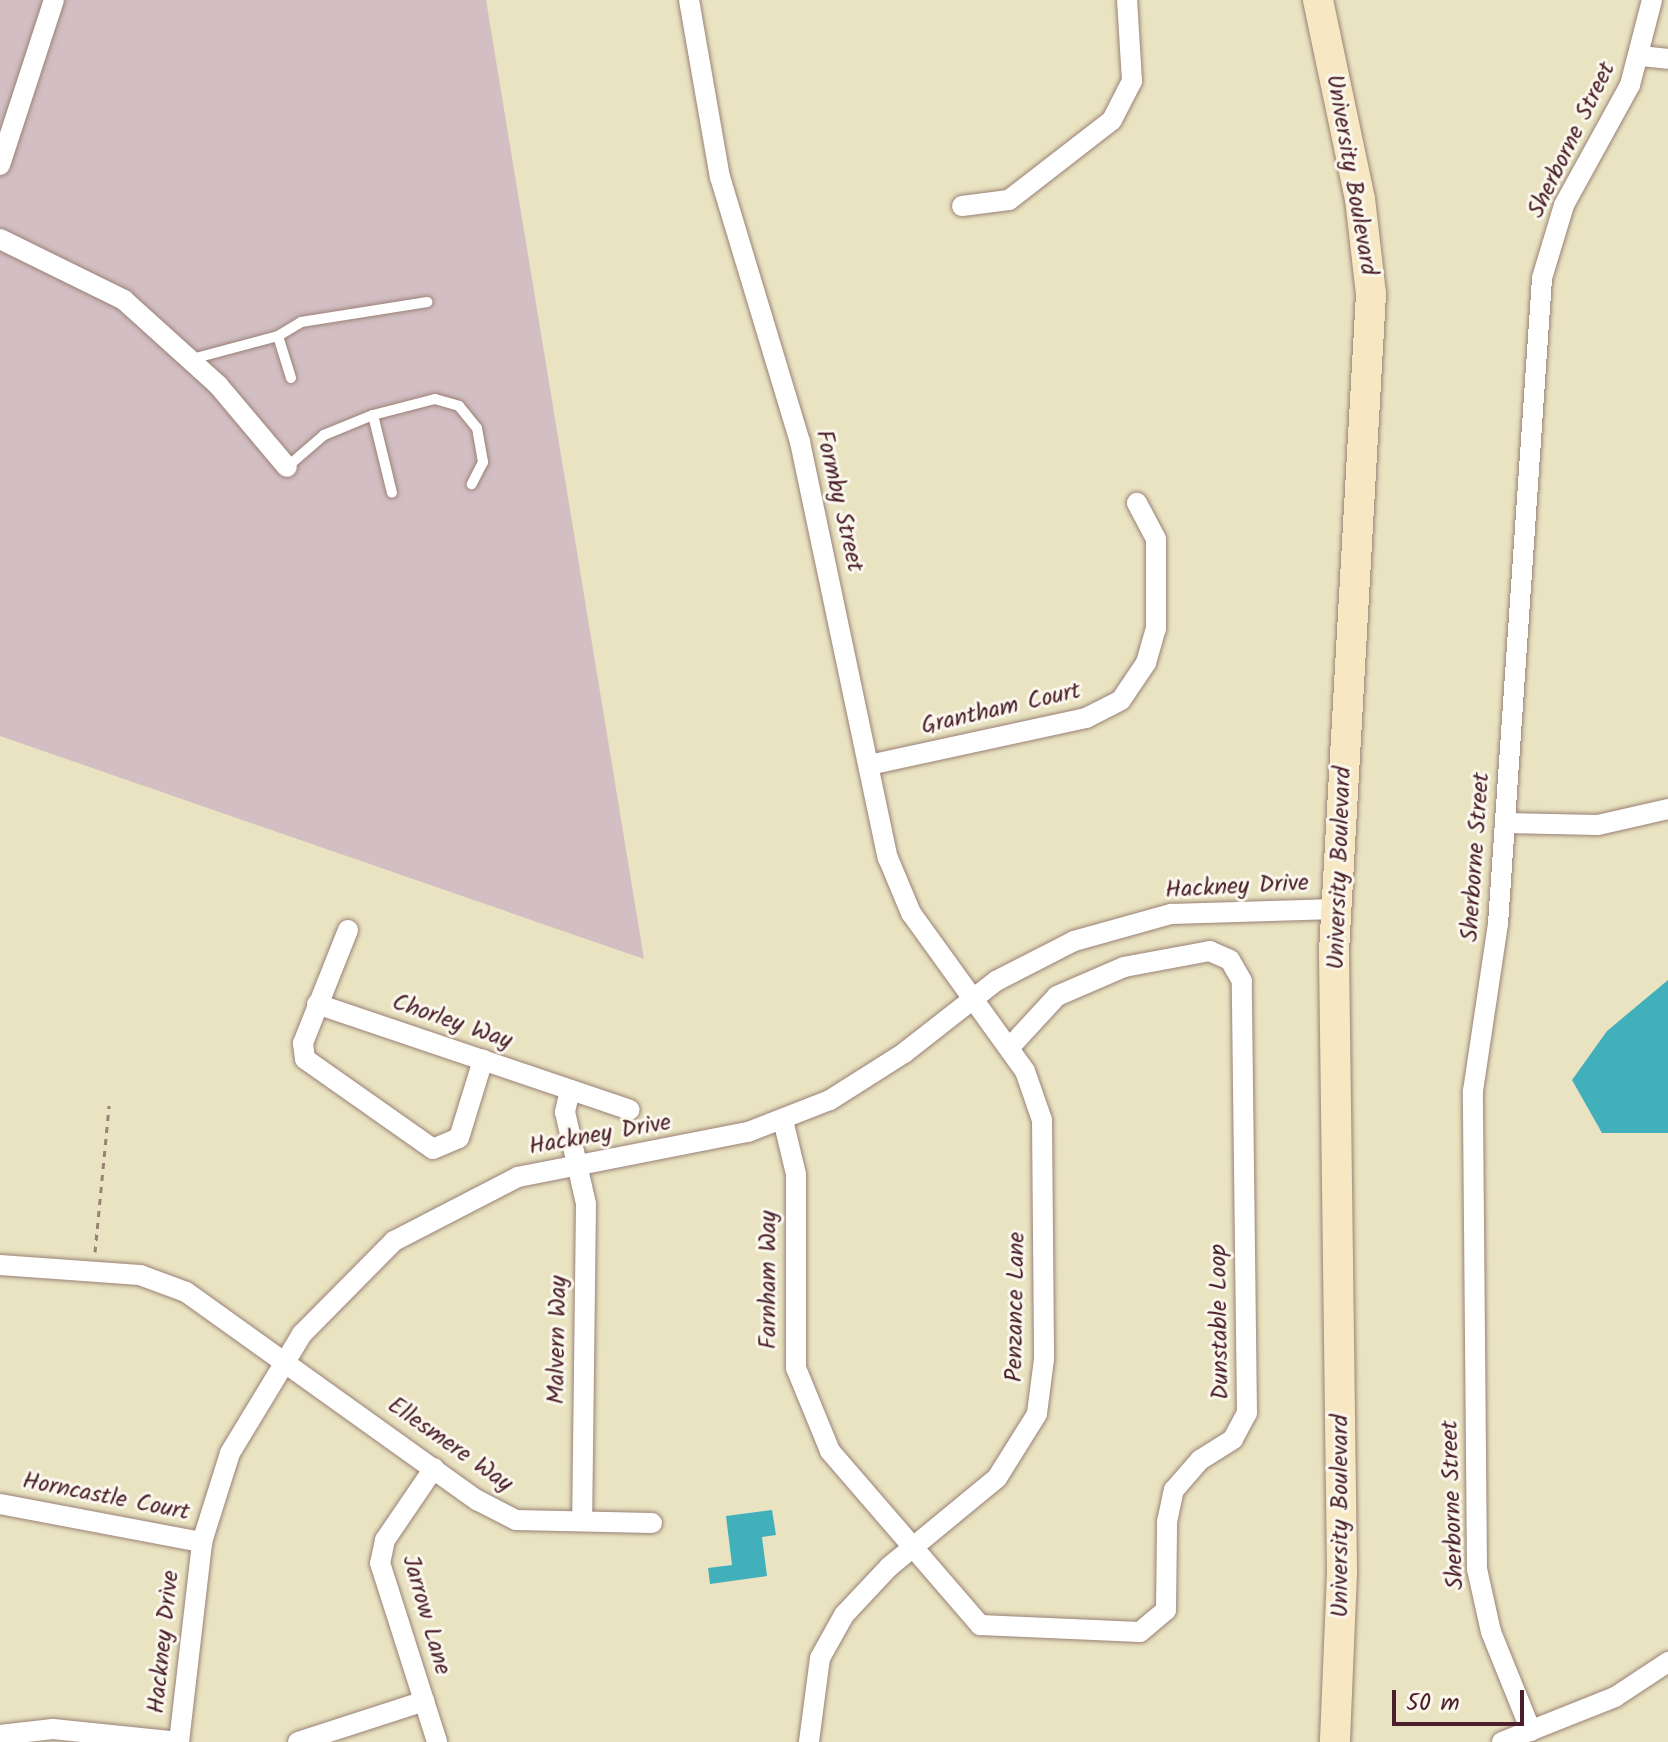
<!DOCTYPE html>
<style>
body{margin:0}
#map{position:relative;width:1668px;height:1742px;overflow:hidden;background:#e9e3c1;font-family:Kalam,sans-serif}
div>[style]{position:absolute}
.industrial>*{inset:0;background:#d2bec3}
.water>*{inset:0;background:#41b0bb}
.path>*{height:3px;margin-top:-1.5px;transform-origin:0;background:repeating-linear-gradient(90deg,#9a8176 0 6px,transparent 0 12px)}
.roads{filter:drop-shadow(0 0 2px #9a8176) drop-shadow(0 0 2px #9a8176)}
.lane>*{height:10px;margin:-5px;padding:0 5px;transform-origin:5px;border-radius:5px;background:#fff}
.street>*{height:20px;margin:-10px;padding:0 10px;transform-origin:10px;border-radius:10px;background:#fff}
.secondary>*{height:30px;margin:-15px;padding:0 15px;transform-origin:15px;border-radius:15px;background:#f7e8c3}
span{translate:-50% -50%;white-space:nowrap;text-align:center;line-height:1.15;-webkit-text-stroke:6px #fbf7ec;paint-order:stroke}
.street-label{font-size:24px;color:#4a1f2b}
.scale{position:absolute;left:1392px;top:1690px;width:132px;height:36px;box-sizing:border-box;border:4px solid #4a1f2b;border-top:0;padding-left:10px;font-size:24px;line-height:28px;white-space:nowrap;color:#4a1f2b;-webkit-text-stroke:6px #fbf7ec;paint-order:stroke}
</style>
<div id="map">
<div class="industrial">
<div style="clip-path:polygon(0 0,486px 0,644px 959px,0 736px)"></div>
</div>
<div class="water">
<div style="clip-path:polygon(1668px 980px,1668px 1133px,1602px 1133px,1572px 1080px,1607px 1031px)"></div>
<div style="clip-path:polygon(772px 1510px,776px 1535px,762px 1537px,767px 1576px,710px 1584px,708px 1568px,732px 1565px,726px 1516px)"></div>
</div>
<div class="path">
<div style="left:95px;top:1252px;width:147px;rotate:-84.5deg"></div>
</div>
<div class="roads">
<div class="lane">
<div style="left:278px;top:336px;width:27px;rotate:-31deg"></div>
<div style="left:301px;top:322px;width:128px;rotate:-9deg"></div>
<div style="left:192px;top:359px;width:89px;rotate:-15deg"></div>
<div style="left:278px;top:336px;width:44px;rotate:72.8deg"></div>
<div style="left:373px;top:415px;width:64px;rotate:-14.5deg"></div>
<div style="left:435px;top:399px;width:25px;rotate:16deg"></div>
<div style="left:459px;top:406px;width:28px;rotate:51deg"></div>
<div style="left:477px;top:428px;width:35px;rotate:80deg"></div>
<div style="left:483px;top:462px;width:25px;rotate:117deg"></div>
<div style="left:287px;top:467px;width:49px;rotate:-40.9deg"></div>
<div style="left:324px;top:435px;width:53px;rotate:-22.2deg"></div>
<div style="left:373px;top:415px;width:80px;rotate:76.3deg"></div>
</div>
<div class="street">
<div style="left:689px;top:0;width:180px;rotate:80.1deg"></div>
<div style="left:720px;top:177px;width:277px;rotate:73.2deg"></div>
<div style="left:800px;top:442px;width:425px;rotate:78.1deg"></div>
<div style="left:888px;top:858px;width:60px;rotate:67.3deg"></div>
<div style="left:911px;top:913px;width:195px;rotate:54.2deg"></div>
<div style="left:1025px;top:1071px;width:52px;rotate:70.9deg"></div>
<div style="left:1042px;top:1120px;width:239px;rotate:89.5deg"></div>
<div style="left:1044px;top:1359px;width:55px;rotate:97.3deg"></div>
<div style="left:1037px;top:1414px;width:75px;rotate:122deg"></div>
<div style="left:997px;top:1478px;width:140px;rotate:140.5deg"></div>
<div style="left:889px;top:1567px;width:66px;rotate:133.2deg"></div>
<div style="left:844px;top:1615px;width:49px;rotate:119.2deg"></div>
<div style="left:820px;top:1658px;width:85px;rotate:97.5deg"></div>
<div style="left:1641px;top:56px;width:27px;rotate:6deg"></div>
<div style="left:0;top:165px;width:174px;rotate:-71.9deg"></div>
<div style="left:962px;top:206px;width:47px;rotate:-7.3deg"></div>
<div style="left:1009px;top:200px;width:130px;rotate:-37.8deg"></div>
<div style="left:1112px;top:120px;width:44px;rotate:-62.9deg"></div>
<div style="left:1132px;top:81px;width:81px;rotate:-93.5deg"></div>
<div style="left:0;top:239px;width:138px;rotate:26.2deg"></div>
<div style="left:124px;top:300px;width:127px;rotate:42.1deg"></div>
<div style="left:218px;top:385px;width:107px;rotate:49.9deg"></div>
<div style="left:869px;top:765px;width:222px;rotate:-12.2deg"></div>
<div style="left:1086px;top:718px;width:39px;rotate:-27deg"></div>
<div style="left:1121px;top:700px;width:45px;rotate:-56deg"></div>
<div style="left:1146px;top:663px;width:35px;rotate:-74deg"></div>
<div style="left:1156px;top:629px;width:90px;rotate:-90deg"></div>
<div style="left:1156px;top:539px;width:41px;rotate:-117.8deg"></div>
<div style="left:1505px;top:823px;width:93px;rotate:1.2deg"></div>
<div style="left:1598px;top:825px;width:72px;rotate:-12.9deg"></div>
<div style="left:348px;top:930px;width:122px;rotate:111.7deg"></div>
<div style="left:303px;top:1043px;width:16px;rotate:83deg"></div>
<div style="left:305px;top:1059px;width:156px;rotate:35.1deg"></div>
<div style="left:433px;top:1149px;width:28px;rotate:-23deg"></div>
<div style="left:459px;top:1138px;width:82px;rotate:-72.9deg"></div>
<div style="left:317px;top:1004px;width:330px;rotate:18.7deg"></div>
<div style="left:570px;top:1090px;width:23px;rotate:103deg"></div>
<div style="left:565px;top:1112px;width:94px;rotate:77.1deg"></div>
<div style="left:586px;top:1204px;width:317px;rotate:90.7deg"></div>
<div style="left:783px;top:1120px;width:56px;rotate:76.5deg"></div>
<div style="left:796px;top:1174px;width:194px;rotate:90deg"></div>
<div style="left:796px;top:1368px;width:90px;rotate:67.7deg"></div>
<div style="left:830px;top:1451px;width:230px;rotate:49.2deg"></div>
<div style="left:980px;top:1625px;width:160px;rotate:2.5deg"></div>
<div style="left:1140px;top:1632px;width:34px;rotate:-40deg"></div>
<div style="left:1166px;top:1610px;width:88px;rotate:-89.3deg"></div>
<div style="left:1167px;top:1522px;width:33px;rotate:-78deg"></div>
<div style="left:1174px;top:1490px;width:40px;rotate:-49deg"></div>
<div style="left:1200px;top:1460px;width:39px;rotate:-32deg"></div>
<div style="left:1233px;top:1439px;width:30px;rotate:-62deg"></div>
<div style="left:1247px;top:1413px;width:432px;rotate:-90.7deg"></div>
<div style="left:1242px;top:981px;width:24px;rotate:-120deg"></div>
<div style="left:1230px;top:960px;width:22px;rotate:-156deg"></div>
<div style="left:1210px;top:951px;width:87px;rotate:169.5deg"></div>
<div style="left:1124px;top:967px;width:73px;rotate:156.6deg"></div>
<div style="left:1057px;top:996px;width:71px;rotate:132.7deg"></div>
<div style="left:0;top:1265px;width:140px;rotate:4.1deg"></div>
<div style="left:140px;top:1275px;width:49px;rotate:20.3deg"></div>
<div style="left:186px;top:1292px;width:358px;rotate:35.6deg"></div>
<div style="left:477px;top:1500px;width:44px;rotate:27.1deg"></div>
<div style="left:516px;top:1520px;width:136px;rotate:1.3deg"></div>
<div style="left:434px;top:1468px;width:87px;rotate:124.2deg"></div>
<div style="left:385px;top:1540px;width:24px;rotate:102deg"></div>
<div style="left:380px;top:1563px;width:188px;rotate:72.3deg"></div>
<div style="left:0;top:1504px;width:206px;rotate:10.7deg"></div>
<div style="left:1531px;top:1731px;width:107px;rotate:-112deg"></div>
<div style="left:1491px;top:1632px;width:65px;rotate:-102.5deg"></div>
<div style="left:1477px;top:1569px;width:478px;rotate:-90.5deg"></div>
<div style="left:1473px;top:1091px;width:169px;rotate:-81.5deg"></div>
<div style="left:1498px;top:924px;width:647px;rotate:-86.1deg"></div>
<div style="left:1542px;top:278px;width:76px;rotate:-73.2deg"></div>
<div style="left:1564px;top:205px;width:137px;rotate:-61.2deg"></div>
<div style="left:1630px;top:85px;width:88px;rotate:-75.5deg"></div>
<div style="left:0;top:1735px;width:53px;rotate:-6.5deg"></div>
<div style="left:53px;top:1729px;width:127px;rotate:5.9deg"></div>
<div style="left:179px;top:1742px;width:201px;rotate:-83.4deg"></div>
<div style="left:202px;top:1542px;width:93px;rotate:-72.5deg"></div>
<div style="left:230px;top:1453px;width:139px;rotate:-58.8deg"></div>
<div style="left:302px;top:1334px;width:131px;rotate:-45.3deg"></div>
<div style="left:394px;top:1241px;width:140px;rotate:-27.3deg"></div>
<div style="left:518px;top:1177px;width:234px;rotate:-11.1deg"></div>
<div style="left:748px;top:1132px;width:88px;rotate:-21.3deg"></div>
<div style="left:830px;top:1100px;width:88px;rotate:-32.4deg"></div>
<div style="left:904px;top:1053px;width:117px;rotate:-38deg"></div>
<div style="left:996px;top:981px;width:88px;rotate:-27.1deg"></div>
<div style="left:1074px;top:941px;width:101px;rotate:-15.6deg"></div>
<div style="left:1171px;top:914px;width:165px;rotate:-1.7deg"></div>
<div style="left:298px;top:1742px;width:133px;rotate:-18deg"></div>
<div style="left:1502px;top:1742px;width:122px;rotate:-21.7deg"></div>
<div style="left:1615px;top:1697px;width:64px;rotate:-33.4deg"></div>
</div>
<div class="secondary">
<div style="left:1318px;top:0;width:203px;rotate:78.1deg"></div>
<div style="left:1360px;top:199px;width:96px;rotate:83.4deg"></div>
<div style="left:1371px;top:294px;width:659px;rotate:93.22deg"></div>
<div style="left:1334px;top:952px;width:621px;rotate:89.26deg"></div>
<div style="left:1342px;top:1573px;width:169px;rotate:92.4deg"></div>
</div>
</div>
<div class="street-label">
<span style="left:1572px;top:140px;rotate:-64deg">Sherborne Street</span>
<span style="left:1351px;top:175px;rotate:80deg">University Boulevard</span>
<span style="left:839px;top:501px;rotate:77deg">Formby Street</span>
<span style="left:1001px;top:709px;rotate:-13deg">Grantham Court</span>
<span style="left:1476px;top:857px;rotate:-86deg">Sherborne Street</span>
<span style="left:1340px;top:868px;rotate:-88deg">University Boulevard</span>
<span style="left:1237px;top:887px;rotate:-3deg">Hackney Drive</span>
<span style="left:452px;top:1022px;rotate:19deg">Chorley Way</span>
<span style="left:600px;top:1135px;rotate:-10deg">Hackney Drive</span>
<span style="left:769px;top:1280px;rotate:-90deg">Farnham Way</span>
<span style="left:1016px;top:1307px;rotate:-89deg">Penzance Lane</span>
<span style="left:1220px;top:1322px;rotate:-91deg">Dunstable Loop</span>
<span style="left:558px;top:1340px;rotate:-89deg">Malvern Way</span>
<span style="left:450px;top:1445px;rotate:35deg">Ellesmere Way</span>
<span style="left:106px;top:1497px;rotate:11deg">Horncastle Court</span>
<span style="left:1453px;top:1505px;rotate:-92deg">Sherborne Street</span>
<span style="left:1341px;top:1516px;rotate:-90deg">University Boulevard</span>
<span style="left:426px;top:1615px;rotate:74deg">Jarrow Lane</span>
<span style="left:164px;top:1642px;rotate:-84deg">Hackney Drive</span>
</div>
<div class="scale">50 m</div>
</div>
